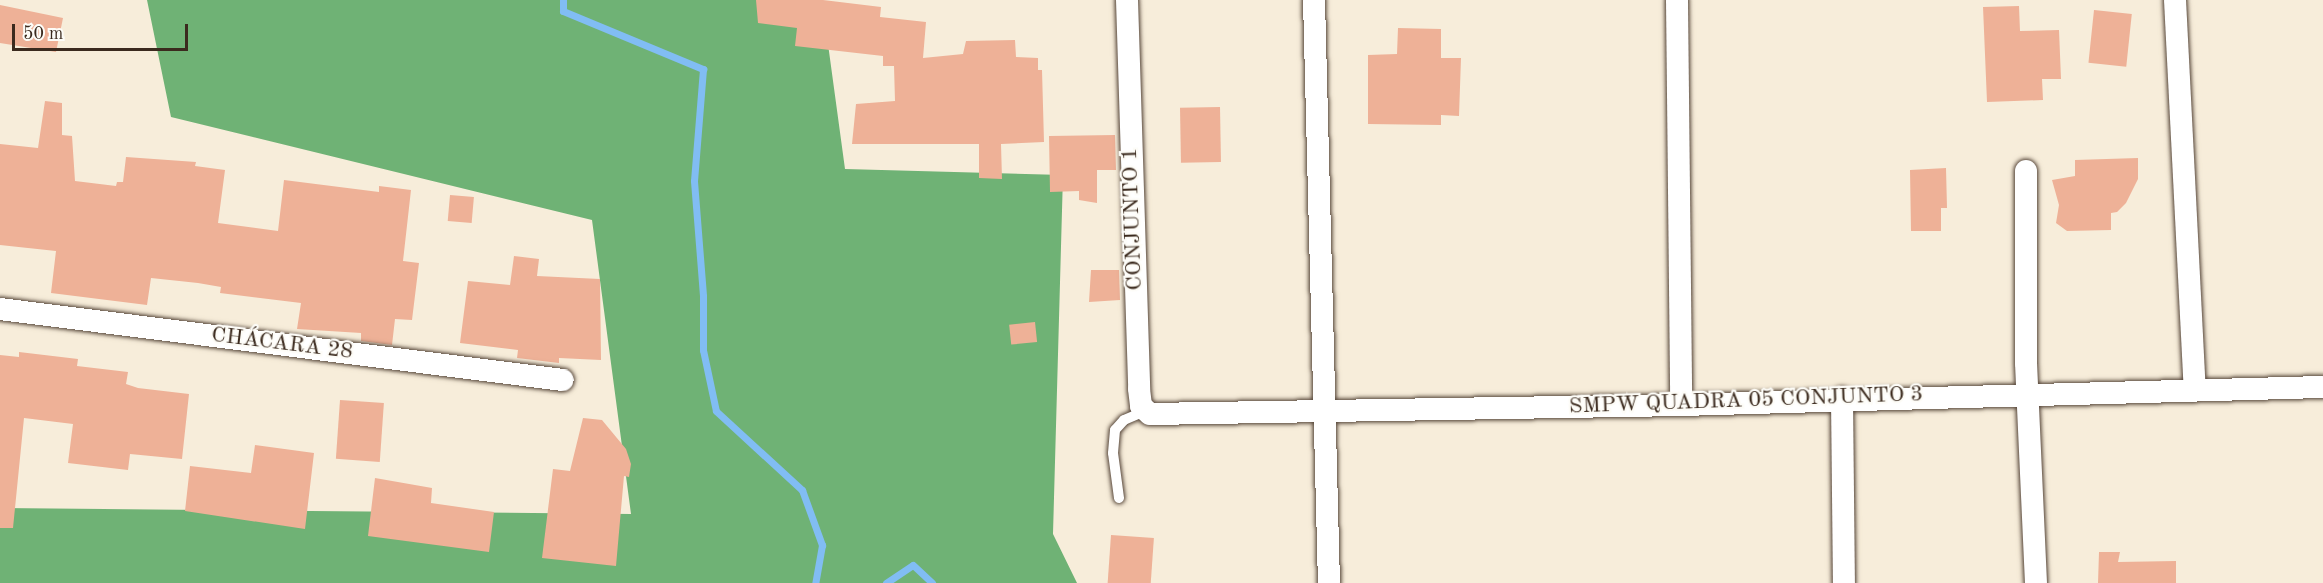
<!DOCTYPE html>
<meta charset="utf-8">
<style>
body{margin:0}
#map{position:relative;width:2323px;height:583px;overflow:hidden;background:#f7edda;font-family:"Old Standard TT",serif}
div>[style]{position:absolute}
.forest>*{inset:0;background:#6fb275}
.stream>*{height:7px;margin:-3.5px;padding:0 3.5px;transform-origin:3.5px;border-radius:3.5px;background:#81bdf3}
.building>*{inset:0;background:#eeb197;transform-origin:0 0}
.roads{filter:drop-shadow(0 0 2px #57473a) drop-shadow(0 0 2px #57473a)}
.lane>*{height:10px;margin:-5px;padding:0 5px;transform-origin:5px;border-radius:5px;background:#fff}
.street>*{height:22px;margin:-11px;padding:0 11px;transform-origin:11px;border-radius:11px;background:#fff}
span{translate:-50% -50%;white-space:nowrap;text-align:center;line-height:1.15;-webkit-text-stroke:4.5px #fdfcf7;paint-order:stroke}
.street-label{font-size:22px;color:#3b2a1e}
.scale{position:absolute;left:12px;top:24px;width:176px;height:27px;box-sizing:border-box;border:3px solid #3b2a1e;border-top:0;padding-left:8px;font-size:18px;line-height:21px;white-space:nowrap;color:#3b2a1e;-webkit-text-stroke:4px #fdfcf7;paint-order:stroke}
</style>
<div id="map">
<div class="forest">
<div style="clip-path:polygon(147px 0,822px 0,845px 169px,1063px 175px,1053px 534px,1077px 583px,0 583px,0 508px,631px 514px,592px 220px,171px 117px)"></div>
</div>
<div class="stream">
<div style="left:563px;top:0;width:11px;rotate:90deg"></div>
<div style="left:563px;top:11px;width:152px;rotate:22.5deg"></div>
<div style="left:703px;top:69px;width:112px;rotate:94.6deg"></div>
<div style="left:694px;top:181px;width:115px;rotate:85.5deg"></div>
<div style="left:703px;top:296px;width:54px;rotate:90deg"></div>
<div style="left:703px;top:350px;width:62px;rotate:78deg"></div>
<div style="left:716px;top:411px;width:117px;rotate:42.6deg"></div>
<div style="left:802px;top:490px;width:59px;rotate:70deg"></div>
<div style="left:822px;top:545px;width:39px;rotate:100deg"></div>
<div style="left:886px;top:583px;width:32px;rotate:-34deg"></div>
<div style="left:913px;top:565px;width:26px;rotate:43deg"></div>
</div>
<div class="building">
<div style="clip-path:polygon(756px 0,823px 0,881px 7px,880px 17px,926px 22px,923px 58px,963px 54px,966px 41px,1015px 40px,1016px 57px,1038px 58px,1038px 70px,1042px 70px,1044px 142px,1001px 144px,1002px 179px,979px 178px,979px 144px,852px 144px,856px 104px,895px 101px,894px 66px,883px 66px,883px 56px,795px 46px,797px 28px,758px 23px)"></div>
<div style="clip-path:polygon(0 5px,63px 18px,56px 52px,0 43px)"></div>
<div style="clip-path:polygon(2019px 6px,2020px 31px,2059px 30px,2061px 79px,2042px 79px,2043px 100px,1987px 102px,1983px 7px)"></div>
<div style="left:2094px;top:10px;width:38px;height:53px;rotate:6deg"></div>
<div style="clip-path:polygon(1398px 28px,1441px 29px,1441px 58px,1461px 58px,1459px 116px,1441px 115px,1441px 125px,1368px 124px,1368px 55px,1397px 54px)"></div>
<div style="clip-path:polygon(45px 101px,62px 103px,62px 135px,72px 136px,75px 181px,116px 186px,117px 182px,123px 182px,126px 157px,196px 162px,195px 166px,225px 170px,218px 223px,278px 231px,284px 180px,379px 192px,379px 186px,411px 190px,403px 261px,419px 263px,412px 320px,395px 319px,392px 345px,361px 341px,361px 333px,297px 329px,301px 303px,220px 293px,221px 287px,198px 283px,151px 278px,147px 305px,51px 293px,56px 251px,0 245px,0 144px,38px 148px)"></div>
<div style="left:1220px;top:107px;width:55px;height:40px;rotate:89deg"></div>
<div style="clip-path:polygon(1115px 135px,1116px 170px,1097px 170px,1097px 203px,1079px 200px,1079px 191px,1050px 192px,1049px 136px)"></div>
<div style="clip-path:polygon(2138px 158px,2138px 179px,2126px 203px,2117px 212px,2111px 213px,2111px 230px,2067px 231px,2056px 223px,2059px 205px,2052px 180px,2075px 176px,2075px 160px)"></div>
<div style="clip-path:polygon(1946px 168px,1947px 208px,1941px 208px,1941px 231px,1911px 231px,1910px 170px)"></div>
<div style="left:450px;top:195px;width:24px;height:26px;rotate:5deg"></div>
<div style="clip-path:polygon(514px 256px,539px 259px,537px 276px,600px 279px,601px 360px,559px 358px,559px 363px,517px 358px,518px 350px,460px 343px,468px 281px,510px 285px)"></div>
<div style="clip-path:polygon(1091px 270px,1119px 270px,1120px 300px,1089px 302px)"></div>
<div style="left:1035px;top:322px;width:20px;height:26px;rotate:84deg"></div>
<div style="clip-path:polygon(19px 352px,78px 359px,77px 366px,128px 372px,126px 384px,138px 388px,189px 394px,182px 459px,130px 454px,128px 470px,68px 463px,73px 424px,24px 418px,13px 528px,0 528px,0 355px,19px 357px)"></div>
<div style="left:340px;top:400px;width:44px;height:59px;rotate:4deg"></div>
<div style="clip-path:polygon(583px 418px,602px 420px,626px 449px,631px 464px,629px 477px,624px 476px,616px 566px,542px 558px,553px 469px,570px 471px)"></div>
<div style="clip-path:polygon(255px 445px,314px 453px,305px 529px,185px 511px,190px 466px,251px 473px)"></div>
<div style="clip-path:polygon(375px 478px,432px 488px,431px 503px,494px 512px,489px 552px,368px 536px)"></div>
<div style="left:1111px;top:535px;width:43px;height:48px;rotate:4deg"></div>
<div style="clip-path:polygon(2099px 552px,2120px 552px,2118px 562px,2176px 561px,2176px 583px,2098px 583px)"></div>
</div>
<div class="roads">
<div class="lane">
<div style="left:1119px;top:498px;width:45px;rotate:-97.6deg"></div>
<div style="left:1113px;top:453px;width:23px;rotate:-85deg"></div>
<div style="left:1115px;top:430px;width:13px;rotate:-48deg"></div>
<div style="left:1124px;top:420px;width:23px;rotate:-23deg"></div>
</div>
<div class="street">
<div style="left:1127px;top:0;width:389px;rotate:88.2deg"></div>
<div style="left:1139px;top:389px;width:17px;rotate:83deg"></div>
<div style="left:1141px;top:406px;width:12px;rotate:42deg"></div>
<div style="left:1150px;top:414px;width:531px;rotate:-0.97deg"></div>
<div style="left:1681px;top:405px;width:642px;rotate:-1.61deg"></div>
<div style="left:1314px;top:0;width:583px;rotate:88.53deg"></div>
<div style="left:1677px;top:0;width:405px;rotate:89.4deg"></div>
<div style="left:2175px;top:0;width:390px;rotate:87.1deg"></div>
<div style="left:2026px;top:171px;width:192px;rotate:90deg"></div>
<div style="left:2026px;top:363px;width:220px;rotate:87.4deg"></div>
<div style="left:0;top:309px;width:567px;rotate:7.19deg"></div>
<div style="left:1842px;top:398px;width:185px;rotate:89.4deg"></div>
</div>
</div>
<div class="street-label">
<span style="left:1133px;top:219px;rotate:-92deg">CONJUNTO 1</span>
<span style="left:282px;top:344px;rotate:7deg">CHÁCARA 28</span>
<span style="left:1746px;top:401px;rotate:-2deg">SMPW QUADRA 05 CONJUNTO 3</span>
</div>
<div class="scale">50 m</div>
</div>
